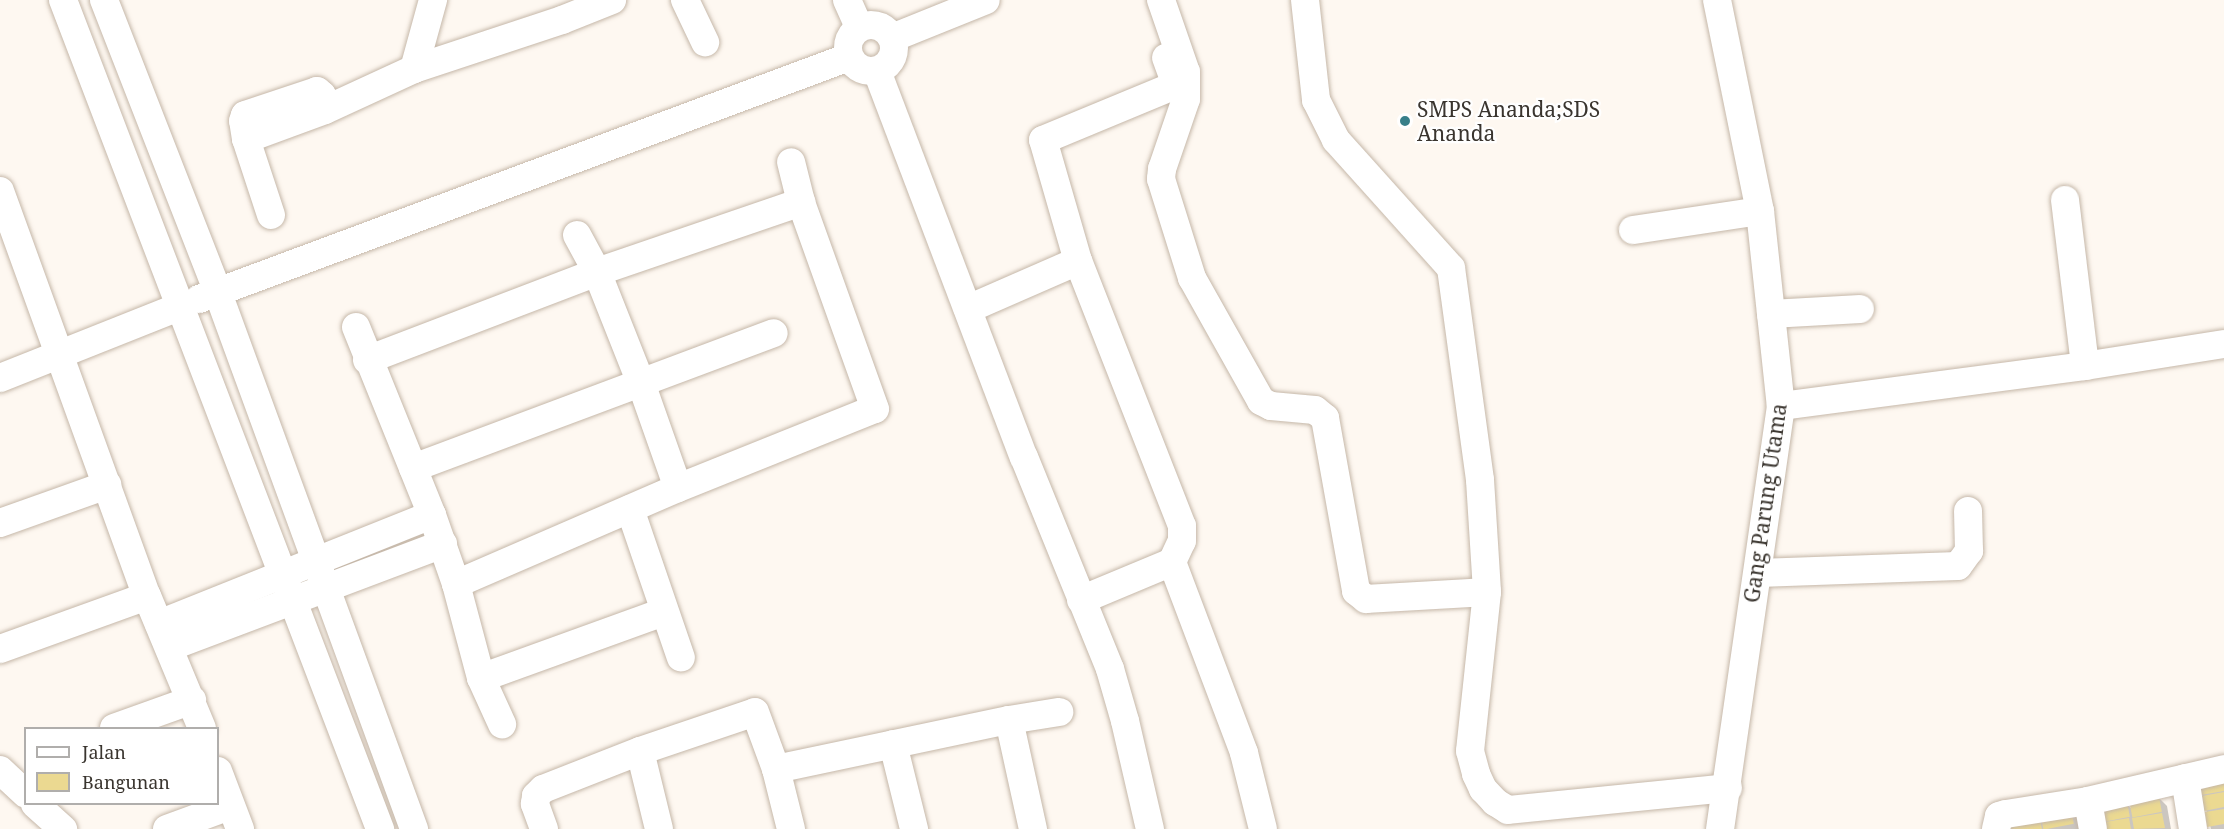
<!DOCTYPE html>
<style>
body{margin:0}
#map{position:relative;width:2224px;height:829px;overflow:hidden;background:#fef8f1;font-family:"Noto Serif",serif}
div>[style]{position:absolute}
.shadow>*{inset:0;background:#0003}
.building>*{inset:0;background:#ebd991;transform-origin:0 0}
.roads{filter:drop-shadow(0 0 2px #c5b7a8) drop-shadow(0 0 2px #c5b7a8)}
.minor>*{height:28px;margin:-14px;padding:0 14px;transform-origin:14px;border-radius:14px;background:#fff}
.minor>.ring{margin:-14px;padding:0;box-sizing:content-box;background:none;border:28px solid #fff;border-radius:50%}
.dots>*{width:16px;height:16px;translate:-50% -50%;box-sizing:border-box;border:3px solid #fff;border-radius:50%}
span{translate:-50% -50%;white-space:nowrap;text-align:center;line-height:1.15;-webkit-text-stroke:4.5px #fff;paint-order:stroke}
.poi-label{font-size:21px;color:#3a352f}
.left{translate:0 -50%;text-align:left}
.street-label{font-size:21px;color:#3a352f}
.legend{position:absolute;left:24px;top:727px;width:195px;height:78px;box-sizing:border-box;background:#fff;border:2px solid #b0aeac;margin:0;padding:8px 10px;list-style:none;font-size:18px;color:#3a352f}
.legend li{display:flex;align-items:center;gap:12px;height:30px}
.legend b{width:30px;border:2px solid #b0aeac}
</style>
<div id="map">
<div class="shadow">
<div style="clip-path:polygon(2224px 777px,2224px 829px,2211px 829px,2202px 794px)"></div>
<div style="clip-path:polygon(2159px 798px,2167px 806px,2171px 829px,2102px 829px,2098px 808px,2126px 804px,2132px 809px)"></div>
<div style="clip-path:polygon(2071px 811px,2079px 819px,2081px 829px,2012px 829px)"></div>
</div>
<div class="building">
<div style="clip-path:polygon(2224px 775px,2224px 791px,2201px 795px,2199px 780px)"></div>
<div style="clip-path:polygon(2224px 792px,2224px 807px,2204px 811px,2202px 796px)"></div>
<div style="left:2159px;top:797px;width:15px;height:30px;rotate:79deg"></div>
<div style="left:2127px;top:802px;width:15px;height:30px;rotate:79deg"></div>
<div style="left:2071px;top:809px;width:15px;height:31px;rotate:79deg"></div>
<div style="clip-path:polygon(2224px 809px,2224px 824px,2207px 827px,2205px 812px)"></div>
<div style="clip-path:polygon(2162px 813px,2165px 828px,2134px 829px,2132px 818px)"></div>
<div style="clip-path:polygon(2039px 815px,2042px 829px,2011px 829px,2009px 821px)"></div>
<div style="clip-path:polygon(2129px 818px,2131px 829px,2100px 829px,2099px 823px)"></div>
</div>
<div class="roads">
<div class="minor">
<div style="left:63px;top:0;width:888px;rotate:69.07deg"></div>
<div style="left:104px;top:0;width:314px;rotate:68.7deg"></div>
<div style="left:218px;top:293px;width:571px;rotate:69.91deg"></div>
<div style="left:685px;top:0;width:47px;rotate:64.5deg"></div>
<div style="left:847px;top:0;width:30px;rotate:66deg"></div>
<div style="left:1161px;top:0;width:76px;rotate:70.9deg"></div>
<div style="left:1186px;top:72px;width:27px;rotate:90deg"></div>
<div style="left:1186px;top:99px;width:74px;rotate:108.9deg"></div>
<div style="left:1162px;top:169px;width:10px;rotate:96deg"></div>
<div style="left:1161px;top:179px;width:104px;rotate:72.6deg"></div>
<div style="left:1192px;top:278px;width:141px;rotate:60.7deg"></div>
<div style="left:1261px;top:401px;width:11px;rotate:27deg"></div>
<div style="left:1271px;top:406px;width:44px;rotate:5.2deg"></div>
<div style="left:1315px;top:410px;width:13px;rotate:39deg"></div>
<div style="left:1325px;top:418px;width:176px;rotate:79.8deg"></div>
<div style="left:1356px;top:591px;width:13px;rotate:39deg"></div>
<div style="left:1366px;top:599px;width:121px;rotate:-3.3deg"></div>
<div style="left:1305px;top:0;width:101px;rotate:83.7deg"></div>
<div style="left:1316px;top:100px;width:45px;rotate:63.4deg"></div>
<div style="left:1336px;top:140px;width:172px;rotate:48.1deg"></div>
<div style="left:1451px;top:268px;width:214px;rotate:82.2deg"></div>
<div style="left:1480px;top:480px;width:112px;rotate:86.4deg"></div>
<div style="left:1487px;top:592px;width:160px;rotate:96.1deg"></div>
<div style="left:1470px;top:751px;width:24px;rotate:75deg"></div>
<div style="left:1476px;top:774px;width:17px;rotate:65deg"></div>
<div style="left:1483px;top:789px;width:18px;rotate:47deg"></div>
<div style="left:1495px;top:802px;width:15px;rotate:32deg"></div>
<div style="left:1508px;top:810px;width:221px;rotate:-5.7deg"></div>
<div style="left:1717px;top:0;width:215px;rotate:78.5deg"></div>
<div style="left:1760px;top:211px;width:196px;rotate:83.9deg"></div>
<div style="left:1781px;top:406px;width:427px;rotate:98.2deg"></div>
<div class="ring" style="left:848px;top:25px;width:18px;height:18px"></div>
<div style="left:892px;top:38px;width:101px;rotate:-22deg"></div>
<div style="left:414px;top:69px;width:72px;rotate:-74.6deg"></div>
<div style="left:877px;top:71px;width:413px;rotate:69.2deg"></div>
<div style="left:1024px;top:457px;width:229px;rotate:67.9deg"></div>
<div style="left:1110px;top:669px;width:54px;rotate:73.9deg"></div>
<div style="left:1125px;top:721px;width:111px;rotate:77deg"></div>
<div style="left:246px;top:139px;width:18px;rotate:-99deg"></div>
<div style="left:243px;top:121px;width:6px;rotate:-72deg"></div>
<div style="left:245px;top:115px;width:76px;rotate:-18.4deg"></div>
<div style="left:317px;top:91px;width:6px;rotate:39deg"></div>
<div style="left:322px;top:95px;width:15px;rotate:79deg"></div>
<div style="left:0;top:191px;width:431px;rotate:70.1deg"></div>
<div style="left:147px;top:596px;width:143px;rotate:67.4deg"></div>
<div style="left:2065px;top:200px;width:167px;rotate:83.1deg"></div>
<div style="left:271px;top:215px;width:80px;rotate:-108.2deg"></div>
<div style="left:246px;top:139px;width:84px;rotate:-20.2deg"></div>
<div style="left:325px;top:110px;width:98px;rotate:-24.7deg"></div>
<div style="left:414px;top:69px;width:156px;rotate:-18.3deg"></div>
<div style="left:562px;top:20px;width:54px;rotate:-21.8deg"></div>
<div style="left:1633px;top:230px;width:128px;rotate:-8.5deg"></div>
<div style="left:577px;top:235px;width:42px;rotate:61.6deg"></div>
<div style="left:597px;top:272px;width:119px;rotate:68.4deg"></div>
<div style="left:641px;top:383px;width:111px;rotate:70.6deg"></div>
<div style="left:199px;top:299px;width:694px;rotate:-20.42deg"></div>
<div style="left:968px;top:309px;width:120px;rotate:-23.6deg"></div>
<div style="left:1771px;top:314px;width:89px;rotate:-3.2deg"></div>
<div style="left:356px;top:327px;width:203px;rotate:68deg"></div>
<div style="left:432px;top:515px;width:73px;rotate:70.8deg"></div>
<div style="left:456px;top:584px;width:97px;rotate:75.1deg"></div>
<div style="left:481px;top:678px;width:51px;rotate:65.5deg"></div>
<div style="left:367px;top:360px;width:246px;rotate:-20.9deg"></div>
<div style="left:597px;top:272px;width:216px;rotate:-18.9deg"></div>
<div style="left:0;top:378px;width:181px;rotate:-21.7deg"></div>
<div style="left:1781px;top:406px;width:307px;rotate:-7.5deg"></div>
<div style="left:2085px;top:366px;width:141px;rotate:-9deg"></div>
<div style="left:413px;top:468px;width:385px;rotate:-20.5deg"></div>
<div style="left:630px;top:509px;width:157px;rotate:71.1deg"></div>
<div style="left:0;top:523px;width:114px;rotate:-19.6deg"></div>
<div style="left:1172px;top:562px;width:204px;rotate:69.3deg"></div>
<div style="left:1244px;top:753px;width:78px;rotate:76deg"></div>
<div style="left:1758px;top:573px;width:200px;rotate:-2deg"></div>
<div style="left:1958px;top:566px;width:19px;rotate:-54deg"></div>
<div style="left:1969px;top:551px;width:40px;rotate:-91.4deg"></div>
<div style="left:456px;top:584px;width:242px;rotate:-23.4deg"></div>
<div style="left:678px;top:488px;width:212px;rotate:-21.9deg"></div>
<div style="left:875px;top:409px;width:220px;rotate:-109.7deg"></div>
<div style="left:801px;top:202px;width:41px;rotate:-104deg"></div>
<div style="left:1081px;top:600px;width:99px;rotate:-22.7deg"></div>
<div style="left:1172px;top:562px;width:23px;rotate:-65deg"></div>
<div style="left:1182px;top:541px;width:15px;rotate:-90deg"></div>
<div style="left:1182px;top:526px;width:285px;rotate:-111.4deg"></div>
<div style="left:1078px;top:261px;width:126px;rotate:-106.1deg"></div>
<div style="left:1043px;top:140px;width:144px;rotate:-22.5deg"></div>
<div style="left:1176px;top:85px;width:29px;rotate:-110deg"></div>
<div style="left:159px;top:624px;width:294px;rotate:-21.8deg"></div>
<div style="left:170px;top:647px;width:292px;rotate:-20.7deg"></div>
<div style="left:0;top:649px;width:156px;rotate:-19.8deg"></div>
<div style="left:481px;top:678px;width:194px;rotate:-19.9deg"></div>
<div style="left:1009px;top:720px;width:112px;rotate:77.6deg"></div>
<div style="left:114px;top:728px;width:83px;rotate:-19.7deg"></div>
<div style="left:893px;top:744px;width:88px;rotate:76.1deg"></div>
<div style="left:640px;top:751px;width:80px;rotate:76.3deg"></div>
<div style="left:776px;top:769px;width:238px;rotate:-11.9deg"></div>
<div style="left:1009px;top:720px;width:51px;rotate:-9.1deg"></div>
<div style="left:0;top:770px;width:35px;rotate:43deg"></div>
<div style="left:218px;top:771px;width:62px;rotate:69.2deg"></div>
<div style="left:2185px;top:778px;width:52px;rotate:81.1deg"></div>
<div style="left:2088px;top:801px;width:28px;rotate:80deg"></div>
<div style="left:35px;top:804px;width:38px;rotate:42deg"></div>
<div style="left:167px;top:829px;width:67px;rotate:-20.1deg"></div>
<div style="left:544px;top:829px;width:27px;rotate:-110deg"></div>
<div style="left:535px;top:804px;width:8px;rotate:-83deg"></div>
<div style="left:536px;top:796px;width:10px;rotate:-45deg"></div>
<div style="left:543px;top:789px;width:104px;rotate:-21.4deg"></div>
<div style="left:640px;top:751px;width:121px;rotate:-18.7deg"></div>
<div style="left:755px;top:712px;width:61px;rotate:69.8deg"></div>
<div style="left:776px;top:769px;width:62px;rotate:76deg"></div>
<div style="left:1996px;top:829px;width:13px;rotate:-77deg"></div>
<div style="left:1999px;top:816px;width:7px;rotate:-16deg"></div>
<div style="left:2006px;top:814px;width:83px;rotate:-9deg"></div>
<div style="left:2088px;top:801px;width:140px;rotate:-13.2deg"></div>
</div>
</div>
<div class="dots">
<div style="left:1405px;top:121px;background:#387f89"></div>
</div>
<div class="poi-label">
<span class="left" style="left:1417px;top:121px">SMPS Ananda;SDS<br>Ananda</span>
</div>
<div class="street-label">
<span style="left:1765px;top:503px;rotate:-82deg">Gang Parung Utama</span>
</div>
<ul class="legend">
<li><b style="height:8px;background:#fff"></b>Jalan</li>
<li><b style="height:16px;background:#ebd991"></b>Bangunan</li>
</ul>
</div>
